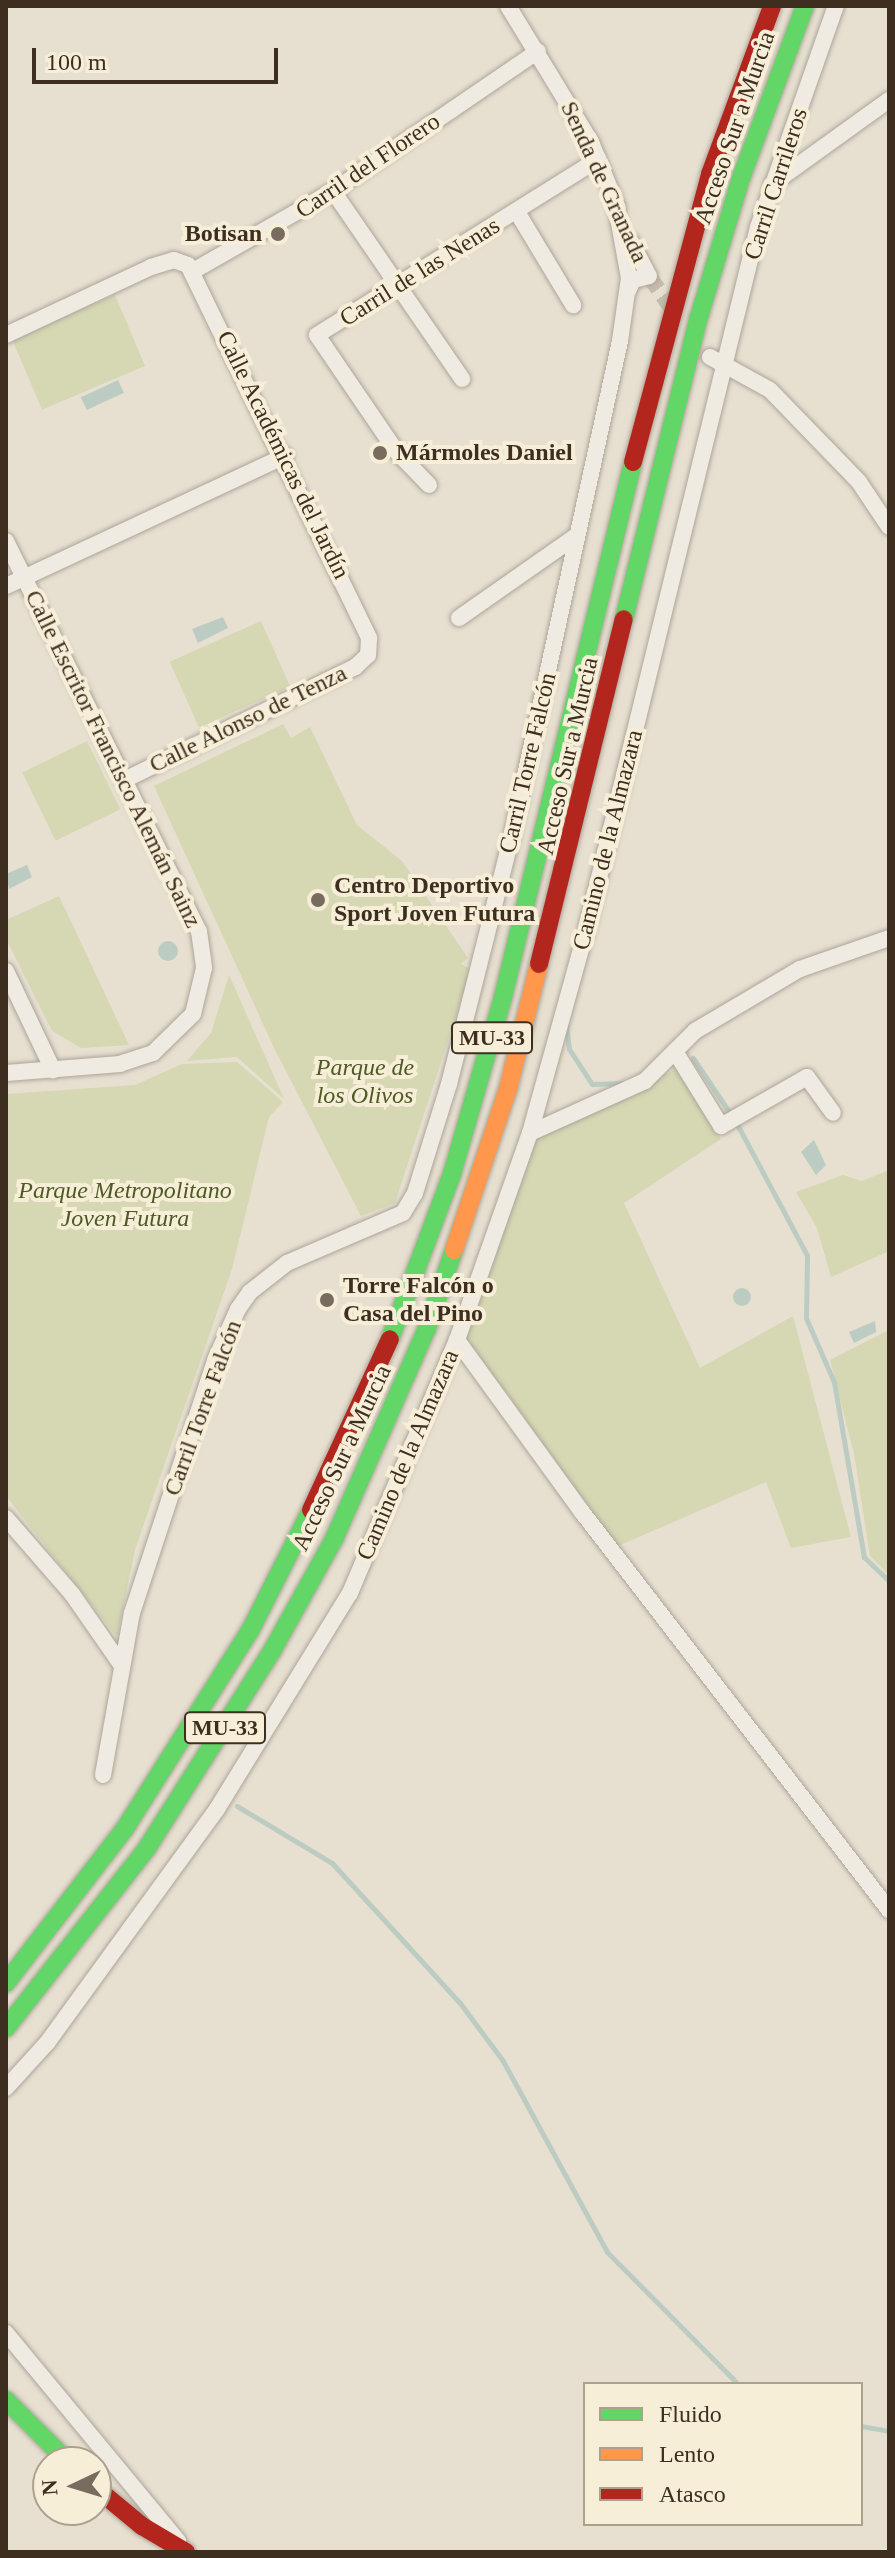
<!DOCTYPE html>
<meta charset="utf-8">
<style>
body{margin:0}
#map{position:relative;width:895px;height:2558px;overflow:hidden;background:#e7e0d1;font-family:"Times New Roman",serif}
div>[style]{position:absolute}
.green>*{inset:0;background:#d6d7b3;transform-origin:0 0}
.water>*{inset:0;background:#bcccc2;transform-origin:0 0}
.round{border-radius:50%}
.stream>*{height:5px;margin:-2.5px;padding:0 2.5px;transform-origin:2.5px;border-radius:2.5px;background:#bcccc2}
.street-tunnel>*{height:16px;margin-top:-8px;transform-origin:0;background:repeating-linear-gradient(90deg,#c5bcae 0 16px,transparent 0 24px)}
.roads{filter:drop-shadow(0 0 2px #ada599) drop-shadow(0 0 2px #ada599)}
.street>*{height:16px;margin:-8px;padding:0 8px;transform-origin:8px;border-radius:8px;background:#efebe3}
.fast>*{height:18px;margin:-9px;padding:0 9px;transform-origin:9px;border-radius:9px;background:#63d668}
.slow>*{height:18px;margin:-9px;padding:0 9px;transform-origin:9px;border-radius:9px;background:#ff974d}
.jam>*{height:18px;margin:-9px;padding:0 9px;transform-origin:9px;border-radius:9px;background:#b3261e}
.dots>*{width:22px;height:22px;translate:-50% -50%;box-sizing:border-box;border:4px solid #f7eed8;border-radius:50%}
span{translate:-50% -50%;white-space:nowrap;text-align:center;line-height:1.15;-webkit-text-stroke:8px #f7eed8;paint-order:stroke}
.shield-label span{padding:2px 6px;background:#f7eed8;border:2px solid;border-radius:6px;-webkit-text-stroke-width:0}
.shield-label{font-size:22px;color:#3d2e20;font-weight:700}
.street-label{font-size:24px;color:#3d2e20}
.poi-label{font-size:24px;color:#3d2e20;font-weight:700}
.right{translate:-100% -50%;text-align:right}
.left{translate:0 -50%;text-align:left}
.park-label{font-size:24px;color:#4d5a26;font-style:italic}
.frame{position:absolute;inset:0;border:8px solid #3d2e20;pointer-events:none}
.legend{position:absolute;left:583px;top:2382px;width:280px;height:144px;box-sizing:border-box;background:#f7eed8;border:2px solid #ada18e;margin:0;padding:10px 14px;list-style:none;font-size:24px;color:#3d2e20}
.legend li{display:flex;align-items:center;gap:16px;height:40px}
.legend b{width:40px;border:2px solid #ada18e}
.north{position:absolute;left:32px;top:2446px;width:80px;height:80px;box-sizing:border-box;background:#f7eed8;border:2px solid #ada18e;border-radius:50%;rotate:266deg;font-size:22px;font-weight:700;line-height:32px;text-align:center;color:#3d2e20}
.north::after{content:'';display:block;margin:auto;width:28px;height:36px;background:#786c5e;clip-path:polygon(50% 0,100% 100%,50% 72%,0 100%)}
.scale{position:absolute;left:32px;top:48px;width:246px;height:36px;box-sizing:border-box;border:4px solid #3d2e20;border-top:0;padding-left:10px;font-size:24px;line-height:28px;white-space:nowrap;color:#3d2e20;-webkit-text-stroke:6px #f7eed8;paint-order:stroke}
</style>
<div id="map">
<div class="green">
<div style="left:115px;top:295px;width:77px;height:112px;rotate:67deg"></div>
<div style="left:261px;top:621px;width:72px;height:100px;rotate:66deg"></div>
<div style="clip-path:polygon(283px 724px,291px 738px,310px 727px,357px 825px,402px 861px,468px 958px,461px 964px,471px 970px,395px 1203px,361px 1216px,275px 1050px,154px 786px)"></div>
<div style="left:87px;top:741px;width:76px;height:72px;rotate:64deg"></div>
<div style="clip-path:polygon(59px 896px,129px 1045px,81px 1048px,52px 1031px,6px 939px,6px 920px)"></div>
<div style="clip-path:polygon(229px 975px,284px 1099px,237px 1057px,187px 1061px,211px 1033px)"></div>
<div style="clip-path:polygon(237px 1062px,283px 1102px,269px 1117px,232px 1269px,135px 1550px,117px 1637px,6px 1496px,6px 1094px,135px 1085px,182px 1064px)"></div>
<div style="clip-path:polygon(677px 1069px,721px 1139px,624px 1203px,700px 1368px,793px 1316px,851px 1537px,791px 1548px,766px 1482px,611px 1549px,457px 1340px,530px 1133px)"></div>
<div style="clip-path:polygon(889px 1170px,889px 1251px,831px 1277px,817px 1228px,796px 1192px,843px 1175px,862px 1181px)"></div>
<div style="clip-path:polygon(889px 1330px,889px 1575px,870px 1556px,854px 1454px,830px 1360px)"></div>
</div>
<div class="water">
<div style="left:118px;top:380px;width:14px;height:41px;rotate:65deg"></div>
<div style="clip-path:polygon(223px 617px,228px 628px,198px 643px,192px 629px)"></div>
<div style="clip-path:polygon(27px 865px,32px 877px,9px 889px,6px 874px)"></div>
<div class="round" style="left:158px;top:941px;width:20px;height:20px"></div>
<div style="clip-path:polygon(814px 1140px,826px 1165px,816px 1175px,801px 1152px)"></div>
<div class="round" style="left:733px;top:1288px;width:18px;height:18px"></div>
<div style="clip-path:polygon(875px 1321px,876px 1332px,854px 1343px,849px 1332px)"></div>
</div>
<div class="stream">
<div style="left:566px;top:1025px;width:24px;rotate:83deg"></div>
<div style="left:569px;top:1049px;width:42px;rotate:56.7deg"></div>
<div style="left:592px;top:1084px;width:32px;rotate:-2deg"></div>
<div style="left:693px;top:1058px;width:66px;rotate:56.1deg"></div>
<div style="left:738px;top:1126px;width:146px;rotate:61.9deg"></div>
<div style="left:807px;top:1255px;width:63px;rotate:90.9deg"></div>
<div style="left:806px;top:1318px;width:70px;rotate:66.4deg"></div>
<div style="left:834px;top:1382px;width:178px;rotate:80.3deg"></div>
<div style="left:864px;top:1557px;width:35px;rotate:44deg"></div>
<div style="left:237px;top:1806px;width:111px;rotate:31deg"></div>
<div style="left:332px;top:1863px;width:190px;rotate:47.6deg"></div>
<div style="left:460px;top:2003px;width:72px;rotate:53.4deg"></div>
<div style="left:503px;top:2061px;width:217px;rotate:61.4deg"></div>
<div style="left:607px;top:2252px;width:186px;rotate:45.2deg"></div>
<div style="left:861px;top:2426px;width:28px;rotate:10deg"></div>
</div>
<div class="street-tunnel">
<div style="left:649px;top:276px;width:40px;rotate:55.1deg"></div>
</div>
<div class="roads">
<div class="street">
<div style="left:508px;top:6px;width:159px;rotate:58.6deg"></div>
<div style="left:591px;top:142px;width:71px;rotate:67.8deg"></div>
<div style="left:772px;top:184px;width:144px;rotate:-35.7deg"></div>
<div style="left:333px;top:191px;width:228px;rotate:55.5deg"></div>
<div style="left:517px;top:212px;width:109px;rotate:58.9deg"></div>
<div style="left:193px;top:271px;width:161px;rotate:-29.7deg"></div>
<div style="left:333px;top:191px;width:248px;rotate:-34.3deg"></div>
<div style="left:628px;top:291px;width:12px;rotate:-66deg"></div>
<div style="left:633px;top:280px;width:16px;rotate:-14deg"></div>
<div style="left:649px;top:276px;width:40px;rotate:-118deg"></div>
<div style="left:6px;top:335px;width:160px;rotate:-25.1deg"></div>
<div style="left:151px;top:267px;width:24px;rotate:-17deg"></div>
<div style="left:174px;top:260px;width:15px;rotate:20deg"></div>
<div style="left:188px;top:265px;width:415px;rotate:64.1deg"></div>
<div style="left:369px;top:638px;width:17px;rotate:93deg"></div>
<div style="left:368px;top:655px;width:18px;rotate:137deg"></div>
<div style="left:355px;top:667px;width:257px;rotate:153.9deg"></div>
<div style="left:710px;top:357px;width:68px;rotate:28.8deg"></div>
<div style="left:770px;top:390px;width:128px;rotate:45.9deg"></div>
<div style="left:859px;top:482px;width:54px;rotate:56.3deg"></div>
<div style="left:429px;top:485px;width:47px;rotate:-134.1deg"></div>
<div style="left:396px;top:451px;width:140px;rotate:-124.3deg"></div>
<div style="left:317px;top:335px;width:332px;rotate:-32deg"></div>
<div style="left:6px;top:541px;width:435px;rotate:63.7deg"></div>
<div style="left:199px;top:931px;width:37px;rotate:82deg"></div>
<div style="left:204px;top:968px;width:47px;rotate:103.4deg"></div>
<div style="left:193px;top:1014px;width:56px;rotate:135.7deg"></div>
<div style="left:153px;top:1053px;width:35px;rotate:162deg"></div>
<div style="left:120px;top:1064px;width:114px;rotate:175.5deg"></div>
<div style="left:6px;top:586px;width:308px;rotate:-25deg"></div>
<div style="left:459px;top:618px;width:143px;rotate:-35deg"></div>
<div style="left:6px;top:971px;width:110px;rotate:64.6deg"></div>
<div style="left:676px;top:1053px;width:86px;rotate:58.3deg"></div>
<div style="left:721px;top:1126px;width:99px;rotate:-29.7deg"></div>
<div style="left:807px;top:1077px;width:44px;rotate:54.2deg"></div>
<div style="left:530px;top:1133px;width:126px;rotate:-24.3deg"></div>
<div style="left:645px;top:1081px;width:71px;rotate:-45deg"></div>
<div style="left:695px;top:1031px;width:122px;rotate:-30.6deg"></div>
<div style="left:800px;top:969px;width:94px;rotate:-19.2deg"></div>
<div style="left:457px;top:1340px;width:213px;rotate:54deg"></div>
<div style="left:582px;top:1512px;width:503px;rotate:52.35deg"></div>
<div style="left:6px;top:1518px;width:101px;rotate:49deg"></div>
<div style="left:72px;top:1594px;width:84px;rotate:55.2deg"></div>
<div style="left:103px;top:1775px;width:165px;rotate:-79.9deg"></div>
<div style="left:132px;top:1613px;width:268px;rotate:-71.8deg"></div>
<div style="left:216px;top:1358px;width:54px;rotate:-65.8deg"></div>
<div style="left:238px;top:1309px;width:21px;rotate:-55deg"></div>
<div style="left:250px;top:1292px;width:47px;rotate:-38.1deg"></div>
<div style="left:287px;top:1263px;width:126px;rotate:-23.3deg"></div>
<div style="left:403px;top:1213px;width:23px;rotate:-59deg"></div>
<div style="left:415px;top:1193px;width:114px;rotate:-72.7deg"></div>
<div style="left:449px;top:1084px;width:257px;rotate:-75.8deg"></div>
<div style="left:512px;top:835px;width:506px;rotate:-77.67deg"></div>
<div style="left:620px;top:341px;width:64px;rotate:-81.9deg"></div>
<div style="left:629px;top:278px;width:78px;rotate:-100.3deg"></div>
<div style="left:6px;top:2088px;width:61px;rotate:-47.7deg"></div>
<div style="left:47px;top:2043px;width:289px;rotate:-54deg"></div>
<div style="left:217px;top:1809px;width:254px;rotate:-58.4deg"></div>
<div style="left:350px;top:1593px;width:275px;rotate:-67.1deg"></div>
<div style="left:457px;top:1340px;width:219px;rotate:-70.6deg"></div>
<div style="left:530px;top:1133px;width:214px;rotate:-74.5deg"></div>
<div style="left:587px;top:927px;width:721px;rotate:-76.27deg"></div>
<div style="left:758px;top:227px;width:234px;rotate:-70.6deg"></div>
<div style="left:6px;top:2333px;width:270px;rotate:50.4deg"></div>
</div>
<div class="fast">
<div style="left:624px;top:619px;width:311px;rotate:-76.1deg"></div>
<div style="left:699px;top:317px;width:145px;rotate:-73.2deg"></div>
<div style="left:741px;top:178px;width:184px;rotate:-69.6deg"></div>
<div style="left:390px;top:1339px;width:176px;rotate:-69.4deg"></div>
<div style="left:452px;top:1174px;width:184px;rotate:-73.9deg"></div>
<div style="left:503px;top:997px;width:551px;rotate:-76.34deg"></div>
<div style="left:6px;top:1983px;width:193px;rotate:-52.4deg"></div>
<div style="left:124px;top:1830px;width:236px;rotate:-57.7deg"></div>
<div style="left:250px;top:1631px;width:136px;rotate:-63.2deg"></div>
<div style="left:6px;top:2028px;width:229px;rotate:-51.9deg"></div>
<div style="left:147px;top:1848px;width:233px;rotate:-57.6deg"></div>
<div style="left:272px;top:1651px;width:128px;rotate:-61deg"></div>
<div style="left:334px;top:1539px;width:231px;rotate:-66.2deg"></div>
<div style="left:427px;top:1328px;width:83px;rotate:-70.9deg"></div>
<div style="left:6px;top:2400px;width:88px;rotate:45deg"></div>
</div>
<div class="slow">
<div style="left:454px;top:1250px;width:170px;rotate:-71.5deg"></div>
<div style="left:508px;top:1089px;width:129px;rotate:-76.1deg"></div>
</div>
<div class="jam">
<div style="left:633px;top:462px;width:298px;rotate:-75deg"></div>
<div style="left:710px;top:174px;width:179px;rotate:-69.7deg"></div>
<div style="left:539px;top:964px;width:355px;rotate:-76.2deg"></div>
<div style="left:311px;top:1510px;width:188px;rotate:-65.2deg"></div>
<div style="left:96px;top:2488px;width:60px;rotate:39.6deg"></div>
<div style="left:142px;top:2526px;width:51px;rotate:30.6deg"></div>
</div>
</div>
<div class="dots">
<div style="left:278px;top:234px;background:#786c5e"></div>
<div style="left:380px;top:453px;background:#786c5e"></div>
<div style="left:318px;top:900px;background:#786c5e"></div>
<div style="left:327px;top:1300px;background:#786c5e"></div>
</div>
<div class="shield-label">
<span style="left:492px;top:1038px">MU-33</span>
<span style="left:225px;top:1728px">MU-33</span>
</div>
<div class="street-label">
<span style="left:735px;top:128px;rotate:-71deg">Acceso Sur a Murcia</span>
<span style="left:368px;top:166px;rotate:-34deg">Carril del Florero</span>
<span style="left:604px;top:182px;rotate:65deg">Senda de Granada</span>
<span style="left:776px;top:184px;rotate:-72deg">Carril Carrileros</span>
<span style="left:420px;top:272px;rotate:-32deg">Carril de las Nenas</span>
<span style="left:283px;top:455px;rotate:64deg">Calle Académicas del Jardín</span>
<span style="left:248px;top:719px;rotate:-26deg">Calle Alonso de Tenza</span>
<span style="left:568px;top:756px;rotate:-77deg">Acceso Sur a Murcia</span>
<span style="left:113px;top:759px;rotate:64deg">Calle Escritor Francisco Alemán Sainz</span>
<span style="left:528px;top:763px;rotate:-77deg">Carril Torre Falcón</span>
<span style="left:608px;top:840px;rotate:-76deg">Camino de la Almazara</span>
<span style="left:203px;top:1408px;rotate:-70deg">Carril Torre Falcón</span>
<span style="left:408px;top:1455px;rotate:-67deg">Camino de la Almazara</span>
<span style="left:342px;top:1458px;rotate:-65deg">Acceso Sur a Murcia</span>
</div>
<div class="poi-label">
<span class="right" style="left:262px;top:234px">Botisan</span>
<span class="left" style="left:396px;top:453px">Mármoles Daniel</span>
<span class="left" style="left:334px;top:900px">Centro Deportivo<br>Sport Joven Futura</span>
<span class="left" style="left:343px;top:1300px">Torre Falcón o<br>Casa del Pino</span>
</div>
<div class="park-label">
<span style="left:365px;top:1082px">Parque de<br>los Olivos</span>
<span style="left:125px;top:1205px">Parque Metropolitano<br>Joven Futura</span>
</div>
<div class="frame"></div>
<ul class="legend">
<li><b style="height:10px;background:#63d668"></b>Fluido</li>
<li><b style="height:10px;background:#ff974d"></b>Lento</li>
<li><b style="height:10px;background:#b3261e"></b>Atasco</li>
</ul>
<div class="north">N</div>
<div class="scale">100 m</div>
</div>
